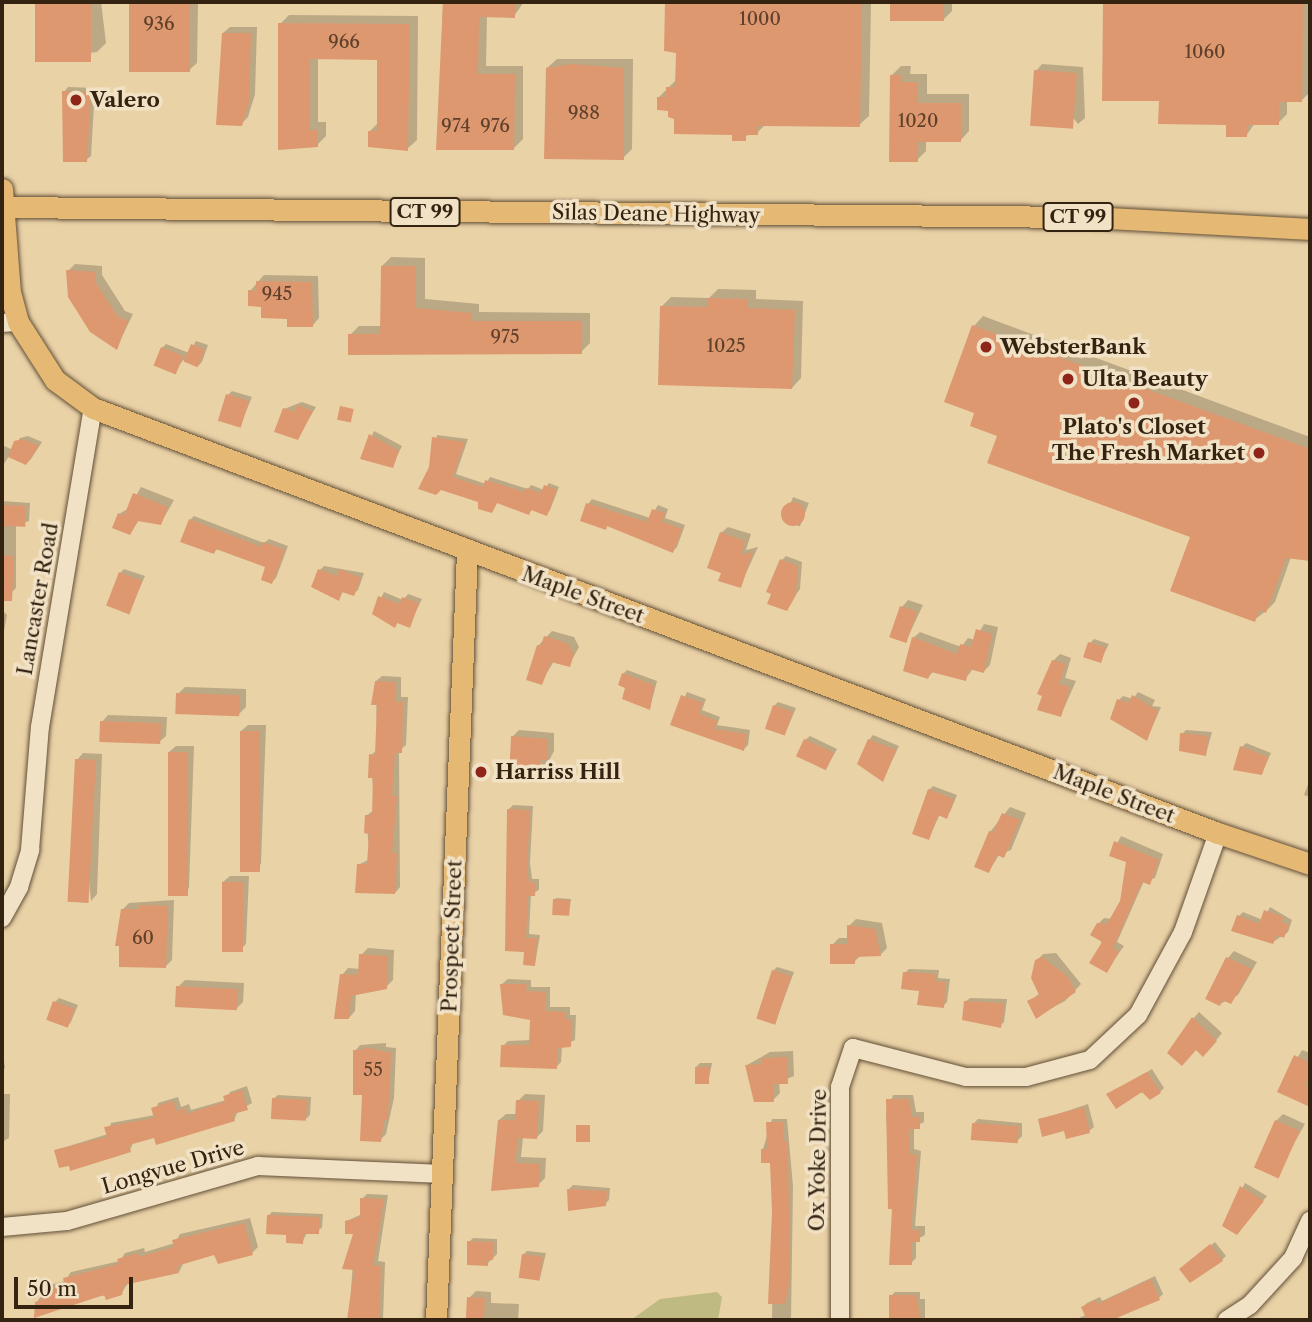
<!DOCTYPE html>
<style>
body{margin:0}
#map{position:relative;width:1312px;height:1322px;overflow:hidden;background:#ead2a7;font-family:"Libre Caslon Text",serif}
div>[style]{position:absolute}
.green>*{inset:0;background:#bfba82}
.shadow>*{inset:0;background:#0003;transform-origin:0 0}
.building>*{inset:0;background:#dd9870;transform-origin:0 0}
.round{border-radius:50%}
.roads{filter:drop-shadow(0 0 2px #624f37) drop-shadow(0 0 2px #624f37)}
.minor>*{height:18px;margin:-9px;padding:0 9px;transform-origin:9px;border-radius:9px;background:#f1e2c6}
.major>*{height:21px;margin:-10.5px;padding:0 10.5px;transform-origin:10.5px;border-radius:10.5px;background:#e5b974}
.dots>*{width:19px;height:19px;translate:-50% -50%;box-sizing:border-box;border:4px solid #f1e2c6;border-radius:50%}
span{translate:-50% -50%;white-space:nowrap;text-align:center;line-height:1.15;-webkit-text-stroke:7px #f1e2c6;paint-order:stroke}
.number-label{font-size:18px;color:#5f402a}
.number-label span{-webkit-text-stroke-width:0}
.shield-label span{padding:2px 5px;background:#f1e2c6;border:2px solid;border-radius:5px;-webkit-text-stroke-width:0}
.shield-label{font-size:19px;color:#352312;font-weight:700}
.poi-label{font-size:21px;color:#352312;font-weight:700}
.left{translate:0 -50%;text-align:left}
.right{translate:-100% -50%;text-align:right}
.street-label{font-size:21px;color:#352312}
.frame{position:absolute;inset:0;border:4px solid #352312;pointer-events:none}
.scale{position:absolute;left:14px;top:1277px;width:119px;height:32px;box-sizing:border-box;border:4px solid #352312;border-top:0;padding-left:9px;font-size:21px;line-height:24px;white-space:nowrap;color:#352312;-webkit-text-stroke:5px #f1e2c6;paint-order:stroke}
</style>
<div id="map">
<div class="green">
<div style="clip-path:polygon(717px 1292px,722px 1297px,718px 1320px,631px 1320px,660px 1299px)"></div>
</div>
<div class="shadow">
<div style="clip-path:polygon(37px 2px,101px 2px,106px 43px,97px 52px,45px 59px)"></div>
<div style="clip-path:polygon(131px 2px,198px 2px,197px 63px,187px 72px,129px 70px)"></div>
<div style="clip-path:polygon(443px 2px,524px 2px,514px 16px,487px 16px,486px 66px,523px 66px,523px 139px,513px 149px,438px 148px)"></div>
<div style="clip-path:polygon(542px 2px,642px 2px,641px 3px)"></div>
<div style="clip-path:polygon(668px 2px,871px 2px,869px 116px,859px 125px,766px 124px,757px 133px,734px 139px,734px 133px,676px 118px,659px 97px,677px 79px,677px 51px,666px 49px)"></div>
<div style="clip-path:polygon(892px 2px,952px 2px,952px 11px,943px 20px,892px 20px)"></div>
<div style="clip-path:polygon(1104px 2px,1310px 2px,1310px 92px,1301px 101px,1287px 100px,1287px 114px,1278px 123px,1255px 123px,1246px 136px,1228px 123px,1160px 99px,1104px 99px)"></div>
<div style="clip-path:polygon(289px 15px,418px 16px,417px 140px,407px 149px,370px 131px,378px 123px,379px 58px,318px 58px,318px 122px,326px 122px,326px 136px,317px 145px,280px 148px,280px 24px)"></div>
<div style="clip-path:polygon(230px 27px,257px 27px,255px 94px,248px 117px,241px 124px,223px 33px)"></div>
<div style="clip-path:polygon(557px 59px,633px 59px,632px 149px,623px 158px,547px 68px)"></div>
<div style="clip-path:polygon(1042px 64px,1083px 67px,1085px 118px,1078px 124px,1036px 71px)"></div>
<div style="clip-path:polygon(901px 66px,911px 66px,910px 74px,927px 74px,927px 94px,969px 94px,969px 131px,960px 141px,926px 140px,926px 151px,917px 160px,891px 76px)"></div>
<div style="clip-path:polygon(68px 87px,95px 88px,91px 156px,86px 160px,64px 92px)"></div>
<div style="clip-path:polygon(391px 257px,425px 258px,425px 299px,479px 304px,479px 312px,590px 313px,590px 343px,581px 352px,350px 335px,359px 326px,382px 326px,382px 266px)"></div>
<div style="clip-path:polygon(75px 264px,102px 266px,102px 275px,125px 311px,133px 314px,117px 347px,68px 271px)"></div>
<div style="clip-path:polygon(264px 275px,318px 276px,319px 318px,313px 325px,263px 305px,250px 291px)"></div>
<div style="clip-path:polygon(718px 289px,756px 290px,756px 299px,803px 301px,801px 378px,792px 388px,662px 306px,671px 297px,709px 298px)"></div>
<div style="clip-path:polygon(983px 316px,1310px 437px,1310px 559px,1291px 557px,1275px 602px,1266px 611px,1254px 620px,1192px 536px,999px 435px,977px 412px,946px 401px,974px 326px)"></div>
<div style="clip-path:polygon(196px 341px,208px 345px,202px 362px,198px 366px,183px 360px,175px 372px,162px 348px,166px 344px,189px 353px)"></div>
<div style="clip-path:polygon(232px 391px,252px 397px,240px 426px,228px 395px)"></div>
<div style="clip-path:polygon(302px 402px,316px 407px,297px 438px,284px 409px)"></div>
<div style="clip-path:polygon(374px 431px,402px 446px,392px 466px,362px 458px)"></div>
<div style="clip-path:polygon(437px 435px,468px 439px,456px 474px,486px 484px,490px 477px,528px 489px,531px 485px,544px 490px,549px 483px,559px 487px,550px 510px,547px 514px,533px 509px,529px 513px,498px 501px,492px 511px,430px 468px)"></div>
<div style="clip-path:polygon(28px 436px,42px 442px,31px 459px,27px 463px,9px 456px,2px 467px,2px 445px,13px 450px,20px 438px)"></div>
<div style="clip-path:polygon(141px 487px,174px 500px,161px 523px,140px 519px,130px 532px,119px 514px,129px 508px)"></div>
<div style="left:793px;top:497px;width:17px;height:25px;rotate:21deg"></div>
<div style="clip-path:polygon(592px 499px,650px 518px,658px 505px,668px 509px,665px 518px,685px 525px,677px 547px,673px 551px,609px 525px,605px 528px,588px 504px)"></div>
<div style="clip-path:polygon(2px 501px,30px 503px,29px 521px,16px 525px,16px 588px,12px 592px,2px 592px)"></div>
<div style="clip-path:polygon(194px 516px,264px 543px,269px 539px,288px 546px,276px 578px,272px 582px,268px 566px,219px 548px,214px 552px,190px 520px)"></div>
<div style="clip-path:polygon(728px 527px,751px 534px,746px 550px,758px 547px,740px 586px,723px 572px,721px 533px)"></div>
<div style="clip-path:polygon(786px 556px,802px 562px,800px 589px,786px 609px,782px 560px)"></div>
<div style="clip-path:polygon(324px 566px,364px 573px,358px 590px,353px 594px,344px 590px,339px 599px,320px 570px)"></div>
<div style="clip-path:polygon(124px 569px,145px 576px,129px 612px,120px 573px)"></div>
<div style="clip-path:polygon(384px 592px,403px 600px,408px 594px,422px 599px,409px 626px,398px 622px,395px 626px,374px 613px)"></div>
<div style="clip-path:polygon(908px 600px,923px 605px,906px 641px,902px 607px)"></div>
<div style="clip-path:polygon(2px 610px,7px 615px,2px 642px)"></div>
<div style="clip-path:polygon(984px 624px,998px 627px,990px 665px,984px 671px,973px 669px,965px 679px,934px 671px,928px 677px,913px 638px,920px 632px,961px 647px,968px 638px,975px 640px)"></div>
<div style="clip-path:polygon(552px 631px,574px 637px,579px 647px,569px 665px,554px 661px,541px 683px,538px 646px)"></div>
<div style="clip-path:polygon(1094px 639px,1109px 644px,1100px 661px,1090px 643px)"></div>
<div style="clip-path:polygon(1060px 654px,1071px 658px,1065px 678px,1076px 681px,1061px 715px,1053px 661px)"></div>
<div style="clip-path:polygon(627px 670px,657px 681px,650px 708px,628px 687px,623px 674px)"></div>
<div style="clip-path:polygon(382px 676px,401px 677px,401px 697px,408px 697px,406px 745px,399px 751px,400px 887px,395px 893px,358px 865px,370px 859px,366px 816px,374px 810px,371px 755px,377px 750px,376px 681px)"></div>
<div style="clip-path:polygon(185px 687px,246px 689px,246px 707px,239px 714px,178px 694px)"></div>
<div style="clip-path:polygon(687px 692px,706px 699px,702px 710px,720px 717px,717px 725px,750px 730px,748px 745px,744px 749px,673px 724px)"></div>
<div style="clip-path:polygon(1138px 692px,1155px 700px,1152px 706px,1161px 707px,1147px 739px,1119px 700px,1123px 696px,1133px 699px)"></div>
<div style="clip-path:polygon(778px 702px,796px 708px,785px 734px,774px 706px)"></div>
<div style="clip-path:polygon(108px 715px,167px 717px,166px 736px,159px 742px,102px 722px)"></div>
<div style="clip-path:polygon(248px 725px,266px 725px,261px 864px,254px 870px,241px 731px)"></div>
<div style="clip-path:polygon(519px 730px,554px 733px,554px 751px,539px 781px,512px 737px)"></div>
<div style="clip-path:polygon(1186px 730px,1212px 732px,1206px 754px,1182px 734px)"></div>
<div style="clip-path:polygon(873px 735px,899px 746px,883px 780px,869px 740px)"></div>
<div style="clip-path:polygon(810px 736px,837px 749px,827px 767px,805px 740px)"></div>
<div style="clip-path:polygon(1246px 743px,1271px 753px,1262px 773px,1242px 747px)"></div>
<div style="clip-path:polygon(176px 746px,194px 746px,189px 888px,182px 895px,169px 752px)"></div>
<div style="clip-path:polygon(83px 753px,102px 754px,97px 894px,91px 901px,77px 760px)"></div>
<div style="clip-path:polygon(1310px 779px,1310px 797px,1304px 795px)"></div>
<div style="clip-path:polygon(933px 786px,957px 795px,950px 812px,940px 814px,929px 838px,929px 790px)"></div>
<div style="clip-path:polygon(513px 805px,533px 806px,530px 863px,532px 879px,539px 879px,539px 890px,531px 894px,529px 934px,540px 935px,535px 964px,525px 950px,509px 809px)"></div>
<div style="clip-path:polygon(1010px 807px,1026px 813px,1011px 850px,999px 855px,989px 871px,990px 832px)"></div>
<div style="clip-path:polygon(1121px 836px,1163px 854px,1155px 878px,1144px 881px,1117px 942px,1124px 946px,1106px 971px,1098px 924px,1104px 918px,1112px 919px,1122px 902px,1127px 861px,1111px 855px)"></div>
<div style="clip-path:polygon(230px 876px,249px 876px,246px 944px,239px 951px,223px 882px)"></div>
<div style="clip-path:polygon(571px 899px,569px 913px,554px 900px,556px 898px)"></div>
<div style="clip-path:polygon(174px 900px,172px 960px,165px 967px,120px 965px,118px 930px,122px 910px,129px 903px)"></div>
<div style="clip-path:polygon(1270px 907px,1292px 920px,1288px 932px,1273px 942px,1239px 916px,1243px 912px,1263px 920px)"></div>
<div style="clip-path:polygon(856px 919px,882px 923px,887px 948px,880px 955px,861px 955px,854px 962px,832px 945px,839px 938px,849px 938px,849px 926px)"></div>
<div style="clip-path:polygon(368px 948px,394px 950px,393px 980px,386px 987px,356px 993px,355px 1011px,349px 1018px,342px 975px,348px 968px,360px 969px,361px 955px)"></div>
<div style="clip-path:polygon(1234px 951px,1257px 962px,1238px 995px,1220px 1004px,1228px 958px)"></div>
<div style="clip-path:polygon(1056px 953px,1081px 984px,1065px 1001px,1036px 1016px,1029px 1002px,1040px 993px,1036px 961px,1043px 954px)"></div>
<div style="clip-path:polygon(777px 967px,794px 972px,775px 1023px,773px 971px)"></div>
<div style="clip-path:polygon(909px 969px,939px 970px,938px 978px,950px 979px,947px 1002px,943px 1006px,920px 989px,905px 973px)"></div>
<div style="clip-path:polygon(508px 979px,531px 980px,531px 987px,550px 987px,550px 1007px,570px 1007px,570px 1015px,576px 1015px,575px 1040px,562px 1046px,561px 1062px,556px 1067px,503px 1046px,508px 1041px,531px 1040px,532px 1018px,502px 984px)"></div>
<div style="clip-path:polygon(185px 980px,244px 983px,243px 1002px,237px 1008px,178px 987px)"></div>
<div style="clip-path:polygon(59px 998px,78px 1005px,70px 1024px,55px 1002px)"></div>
<div style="clip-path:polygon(970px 998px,1007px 999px,1004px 1022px,1000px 1026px,965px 1002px)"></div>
<div style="clip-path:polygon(1199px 1012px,1222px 1033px,1210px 1048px,1193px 1019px)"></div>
<div style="clip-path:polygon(386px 1043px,386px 1047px,396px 1048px,394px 1098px,386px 1134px,380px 1140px,355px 1051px,360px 1045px)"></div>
<div style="clip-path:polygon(2px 1048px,5px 1068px,2px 1072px)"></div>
<div style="clip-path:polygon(1302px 1050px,1310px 1053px,1310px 1106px,1279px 1091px)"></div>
<div style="clip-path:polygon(793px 1051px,794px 1076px,779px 1082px,780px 1093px,773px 1100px,747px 1065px,770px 1052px)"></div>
<div style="clip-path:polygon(700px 1063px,712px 1063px,708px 1083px,696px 1067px)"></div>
<div style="clip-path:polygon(1152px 1069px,1164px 1088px,1160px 1092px,1109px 1094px)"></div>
<div style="clip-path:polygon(247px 1086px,252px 1103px,238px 1111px,234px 1120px,155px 1136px,134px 1141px,130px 1150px,70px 1163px,56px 1150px,108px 1134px,111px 1123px,155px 1115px,158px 1103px,178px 1097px,181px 1107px,189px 1104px,191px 1110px,226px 1100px,230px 1092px)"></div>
<div style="clip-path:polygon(2px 1094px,10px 1094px,9px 1138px,2px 1142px,2px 1151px)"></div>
<div style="clip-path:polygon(525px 1094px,545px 1095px,543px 1131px,536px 1138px,523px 1137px,521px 1157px,546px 1158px,545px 1178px,538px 1185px,493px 1190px,499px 1120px,506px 1114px,517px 1114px,518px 1101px)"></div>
<div style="clip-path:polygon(278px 1095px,311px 1097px,310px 1115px,306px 1119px,273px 1099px)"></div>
<div style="clip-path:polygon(893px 1095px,913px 1095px,916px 1112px,924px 1112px,924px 1122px,914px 1127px,914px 1149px,921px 1151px,915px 1226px,925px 1226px,925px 1235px,916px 1240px,916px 1258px,911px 1263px,894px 1246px,886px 1114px)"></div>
<div style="clip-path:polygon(1088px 1104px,1094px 1127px,1089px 1131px,1040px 1120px)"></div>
<div style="clip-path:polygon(1283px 1114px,1305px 1124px,1276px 1175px,1276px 1121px)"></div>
<div style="clip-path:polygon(772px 1119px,787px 1119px,793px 1186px,791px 1320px,772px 1320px,774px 1171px,763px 1149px)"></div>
<div style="clip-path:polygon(978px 1119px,1022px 1123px,1022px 1136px,1018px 1140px,974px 1123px)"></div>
<div style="clip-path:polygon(1245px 1183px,1267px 1196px,1241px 1229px,1224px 1225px)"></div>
<div style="clip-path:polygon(573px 1185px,610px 1188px,609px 1200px,605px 1204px,569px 1189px)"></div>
<div style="clip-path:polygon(367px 1194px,388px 1195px,378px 1261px,385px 1262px,383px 1320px,349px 1320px,355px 1232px,347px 1221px,362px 1214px,362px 1199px)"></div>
<div style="clip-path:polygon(272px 1212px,323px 1214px,322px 1228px,307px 1233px,302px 1242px,268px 1216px)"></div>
<div style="clip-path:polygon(250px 1218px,258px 1247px,252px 1253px,215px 1253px,184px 1262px,179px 1272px,128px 1283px,121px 1294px,37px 1302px,49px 1285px,65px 1281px,71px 1272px,120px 1261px,125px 1253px,144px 1248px,145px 1252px,175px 1243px,180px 1234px)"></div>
<div style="clip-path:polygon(473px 1238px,497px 1239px,497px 1254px,487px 1264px,469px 1242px)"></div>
<div style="clip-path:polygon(1215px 1242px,1226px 1256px,1222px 1260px,1185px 1265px)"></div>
<div style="clip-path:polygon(527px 1251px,546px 1253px,540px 1278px,523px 1255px)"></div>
<div style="clip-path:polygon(1155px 1276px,1163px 1294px,1159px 1298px,1113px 1320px,1074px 1320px,1086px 1315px,1083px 1307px,1087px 1303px,1100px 1297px,1102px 1301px)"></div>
<div style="clip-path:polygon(476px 1291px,491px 1292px,491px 1303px,519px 1304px,518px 1320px,479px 1320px,469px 1298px)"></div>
<div style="clip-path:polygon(895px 1292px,920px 1292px,920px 1299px,925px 1299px,925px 1320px,906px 1320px,891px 1296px)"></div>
</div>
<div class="building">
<div style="left:35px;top:2px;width:56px;height:60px"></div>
<div style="left:129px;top:2px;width:61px;height:70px"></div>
<div style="clip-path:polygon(443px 2px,515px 2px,515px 18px,479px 17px,478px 74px,515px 74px,514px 150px,436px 150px)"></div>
<div style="clip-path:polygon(665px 2px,862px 2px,860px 127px,758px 126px,758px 135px,746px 135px,746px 141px,732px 141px,732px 135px,674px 134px,674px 119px,668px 117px,668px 111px,657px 110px,657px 97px,666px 97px,666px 87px,675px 87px,676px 53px,664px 51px)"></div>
<div style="left:890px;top:2px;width:54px;height:19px"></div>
<div style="clip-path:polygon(1103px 2px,1303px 2px,1302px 102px,1279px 102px,1279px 125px,1247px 125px,1247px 137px,1226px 137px,1226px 125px,1158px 124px,1159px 101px,1102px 101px)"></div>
<div style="clip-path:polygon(278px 23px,410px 24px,408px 151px,368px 147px,368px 131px,377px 131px,377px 60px,310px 59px,309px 130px,318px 130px,318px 147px,278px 150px)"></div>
<div style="clip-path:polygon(222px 33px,251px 33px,249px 102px,242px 126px,216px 125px)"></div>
<div style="clip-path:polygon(571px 64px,624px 68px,624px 160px,544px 159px,546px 68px)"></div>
<div style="left:1034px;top:70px;width:43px;height:56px;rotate:4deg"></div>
<div style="clip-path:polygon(890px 75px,902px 75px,902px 82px,918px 82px,918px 103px,961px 103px,961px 142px,918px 142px,918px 162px,889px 162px)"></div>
<div style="clip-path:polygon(62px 91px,91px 92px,87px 162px,63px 162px)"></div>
<div style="clip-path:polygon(381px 266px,416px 266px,416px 308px,471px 313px,471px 321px,582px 321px,582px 354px,348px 355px,348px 334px,380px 334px)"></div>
<div style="clip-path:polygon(66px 270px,96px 272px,96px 283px,109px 303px,118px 317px,128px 321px,117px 350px,90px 332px,68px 297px)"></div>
<div style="clip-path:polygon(256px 281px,312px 282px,313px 327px,287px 327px,287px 319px,261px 318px,261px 307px,248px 306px,248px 290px,256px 291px)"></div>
<div style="clip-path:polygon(707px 298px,748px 299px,748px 308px,795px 310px,792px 389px,658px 385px,660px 306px,707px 307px)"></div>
<div style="clip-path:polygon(972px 325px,1310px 449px,1310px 561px,1286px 558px,1266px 613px,1259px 610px,1255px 622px,1170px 591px,1190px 537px,987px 463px,997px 436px,970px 426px,974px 413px,944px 402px)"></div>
<div style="left:191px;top:344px;width:15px;height:19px;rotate:23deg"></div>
<div style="left:161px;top:347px;width:24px;height:20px;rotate:22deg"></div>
<div style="left:226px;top:394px;width:24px;height:28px;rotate:17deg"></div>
<div style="clip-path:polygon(297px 405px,313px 411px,298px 440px,274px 432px,283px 408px,295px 412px)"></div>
<div style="left:340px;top:406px;width:14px;height:14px;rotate:12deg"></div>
<div style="clip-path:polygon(369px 434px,399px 451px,393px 468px,360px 459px)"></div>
<div style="clip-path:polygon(432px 437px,465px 442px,453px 477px,483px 487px,485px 480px,525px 492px,526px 488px,541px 493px,544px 485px,557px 490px,547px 516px,531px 510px,529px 515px,497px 503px,492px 513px,478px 509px,478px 502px,441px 490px,436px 495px,418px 489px,429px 467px)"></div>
<div style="clip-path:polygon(23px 439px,39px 446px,26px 465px,8px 457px,14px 441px)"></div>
<div style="clip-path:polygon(133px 493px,168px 507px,161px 525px,138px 521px,130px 535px,112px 528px,118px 513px,124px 516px)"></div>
<div class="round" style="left:781px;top:502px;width:24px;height:24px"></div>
<div style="clip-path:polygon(586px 503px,647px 522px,652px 509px,665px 513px,662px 522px,682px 529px,673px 553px,607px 526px,606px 530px,580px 521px)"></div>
<div style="left:2px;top:505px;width:24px;height:21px;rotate:2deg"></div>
<div style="clip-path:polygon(189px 519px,261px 547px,263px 542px,285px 550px,272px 584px,261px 580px,265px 567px,216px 549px,214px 554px,180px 542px)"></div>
<div style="clip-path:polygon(720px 532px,745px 541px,741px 555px,753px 552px,741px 588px,718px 581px,721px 573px,707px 568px)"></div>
<div style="clip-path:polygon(2px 555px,14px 556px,12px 601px,2px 601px)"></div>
<div style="clip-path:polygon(780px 559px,798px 566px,796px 595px,787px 611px,767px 604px,771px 594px,766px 592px)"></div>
<div style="clip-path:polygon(318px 569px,337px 576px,339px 569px,361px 578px,354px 596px,342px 592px,339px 601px,311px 587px)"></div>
<div style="left:119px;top:572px;width:25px;height:36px;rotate:21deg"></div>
<div style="clip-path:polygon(378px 596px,400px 604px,402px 597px,419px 603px,410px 628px,397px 623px,395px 628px,372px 614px)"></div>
<div style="left:900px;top:606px;width:18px;height:33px;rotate:19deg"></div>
<div style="clip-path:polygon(976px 629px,992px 634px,984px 673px,969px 669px,966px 681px,931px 672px,928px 679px,903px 671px,912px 637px,957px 654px,960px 644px,971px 647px)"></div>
<div style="clip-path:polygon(544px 636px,567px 643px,574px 654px,570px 667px,551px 662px,542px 685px,526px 680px,537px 645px,541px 646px)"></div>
<div style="left:1088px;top:642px;width:19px;height:16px;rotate:18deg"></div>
<div style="clip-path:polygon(1052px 660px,1066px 664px,1059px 684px,1070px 687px,1061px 717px,1037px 710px,1042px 696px,1037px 694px)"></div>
<div style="clip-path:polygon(622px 673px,654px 685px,650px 710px,622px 699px,625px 688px,618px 685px)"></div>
<div style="clip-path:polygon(375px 681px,396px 682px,396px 702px,403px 702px,402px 753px,395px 753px,392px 796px,397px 796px,392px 853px,397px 853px,395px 894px,355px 893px,357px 864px,367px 864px,369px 834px,364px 833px,365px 815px,372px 815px,373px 778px,368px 778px,369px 754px,375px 755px,377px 705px,371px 705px)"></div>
<div style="left:176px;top:693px;width:64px;height:21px;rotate:2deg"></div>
<div style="clip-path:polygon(681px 695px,703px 703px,699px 714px,718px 721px,714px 729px,747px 734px,744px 751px,670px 725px)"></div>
<div style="clip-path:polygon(1132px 695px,1158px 711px,1147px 741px,1110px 719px,1117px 699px,1129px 703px)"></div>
<div style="left:773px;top:705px;width:21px;height:25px;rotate:19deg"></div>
<div style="left:100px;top:721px;width:61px;height:21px;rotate:2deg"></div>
<div style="left:240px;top:731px;width:20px;height:141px"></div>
<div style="clip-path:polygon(1180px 733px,1208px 736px,1206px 756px,1179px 751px)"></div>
<div style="clip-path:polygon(511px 736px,548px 739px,548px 760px,541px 759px,539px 783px,509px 781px)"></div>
<div style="left:804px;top:739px;width:33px;height:19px;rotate:25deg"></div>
<div style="clip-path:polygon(868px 739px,896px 750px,883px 782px,857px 764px)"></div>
<div style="clip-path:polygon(1240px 746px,1268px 757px,1262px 775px,1233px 770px)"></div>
<div style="left:168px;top:752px;width:20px;height:144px"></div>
<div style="left:75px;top:759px;width:21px;height:143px;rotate:3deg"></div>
<div style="clip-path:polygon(928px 789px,954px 799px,947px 819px,938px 815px,929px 840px,912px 834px)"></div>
<div style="clip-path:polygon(507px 809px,530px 810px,527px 869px,529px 882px,536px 883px,535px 896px,528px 896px,526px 938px,537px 938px,535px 966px,523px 965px,524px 952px,505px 951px)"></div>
<div style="clip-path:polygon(1002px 813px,1020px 820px,1004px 858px,997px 855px,989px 873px,974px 867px,989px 831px,993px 832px)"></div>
<div style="clip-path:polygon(1114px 841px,1159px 860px,1150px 885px,1142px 882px,1113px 948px,1119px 952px,1107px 973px,1089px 963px,1102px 942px,1090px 935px,1097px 923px,1107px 924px,1120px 901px,1126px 862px,1109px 856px)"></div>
<div style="left:222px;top:882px;width:21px;height:70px"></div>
<div style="left:553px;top:899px;width:17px;height:16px;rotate:3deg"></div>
<div style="clip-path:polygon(139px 905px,168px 906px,166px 968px,119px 967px,119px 946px,115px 946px,121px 909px,139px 909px)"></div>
<div style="clip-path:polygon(1264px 910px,1283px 917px,1282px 922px,1289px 925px,1284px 938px,1277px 935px,1273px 944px,1231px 931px,1237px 915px,1259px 924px)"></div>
<div style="clip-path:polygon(847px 925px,875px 929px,881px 956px,855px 957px,855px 964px,830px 964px,830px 944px,847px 944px)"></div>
<div style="clip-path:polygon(359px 954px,388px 956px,387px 989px,351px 996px,349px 1019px,334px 1019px,340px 974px,358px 975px)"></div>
<div style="clip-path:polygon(1042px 957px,1068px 977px,1076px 992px,1036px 1019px,1027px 1001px,1039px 995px,1031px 978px,1035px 960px)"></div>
<div style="clip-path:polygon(1226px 957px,1252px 969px,1231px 1004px,1222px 1000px,1220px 1006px,1205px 999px)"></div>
<div style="left:772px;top:970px;width:20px;height:51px;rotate:18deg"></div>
<div style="clip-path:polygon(903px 972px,935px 974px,935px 981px,946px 982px,944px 1008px,917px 1005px,919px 991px,901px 989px)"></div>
<div style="clip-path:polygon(500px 984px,527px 984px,526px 991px,546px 992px,545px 1011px,566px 1012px,565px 1019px,572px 1020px,571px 1047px,558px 1048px,557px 1069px,500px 1067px,501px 1045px,529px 1045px,530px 1020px,503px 1015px)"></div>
<div style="left:176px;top:986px;width:62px;height:21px;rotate:3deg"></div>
<div style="left:53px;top:1001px;width:23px;height:20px;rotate:20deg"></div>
<div style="clip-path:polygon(964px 1001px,1004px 1003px,1001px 1028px,962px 1020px)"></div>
<div style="clip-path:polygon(1192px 1017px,1217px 1041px,1203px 1057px,1196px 1050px,1182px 1066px,1167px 1053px)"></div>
<div style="clip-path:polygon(364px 1047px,391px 1053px,388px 1120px,384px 1120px,381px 1142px,360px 1141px,362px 1095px,353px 1095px,353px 1050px,364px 1050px)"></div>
<div style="clip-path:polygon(1294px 1055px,1310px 1063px,1306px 1085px,1310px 1087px,1310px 1107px,1277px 1092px)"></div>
<div style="clip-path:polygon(787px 1057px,788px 1084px,773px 1084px,774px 1102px,754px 1102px,745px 1065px,762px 1064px,762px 1058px)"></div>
<div style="left:695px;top:1067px;width:14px;height:17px"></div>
<div style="clip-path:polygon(1147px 1072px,1161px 1093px,1150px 1100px,1142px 1092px,1116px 1109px,1106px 1094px)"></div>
<div style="clip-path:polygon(242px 1090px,248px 1110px,233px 1114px,235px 1121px,156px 1145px,154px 1138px,129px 1145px,131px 1152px,70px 1171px,69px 1166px,59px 1168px,54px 1150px,107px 1137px,104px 1127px,154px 1118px,151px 1108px,173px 1101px,176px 1111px,185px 1108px,186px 1114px,225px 1102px,223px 1096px)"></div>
<div style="left:272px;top:1098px;width:35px;height:21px;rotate:3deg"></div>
<div style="clip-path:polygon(886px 1099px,909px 1099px,912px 1117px,920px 1117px,920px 1129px,909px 1129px,909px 1154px,917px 1155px,911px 1230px,920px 1230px,920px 1242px,912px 1242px,912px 1265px,889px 1265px,892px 1209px,888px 1209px)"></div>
<div style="clip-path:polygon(516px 1100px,539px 1101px,537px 1139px,518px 1138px,515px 1163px,540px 1164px,539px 1187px,491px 1191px,498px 1120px,515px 1120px)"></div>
<div style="clip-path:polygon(1084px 1107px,1090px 1133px,1066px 1139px,1064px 1131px,1042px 1137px,1038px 1119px)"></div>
<div style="left:1275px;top:1120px;width:27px;height:52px;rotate:24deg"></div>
<div style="clip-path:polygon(766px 1122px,783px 1122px,783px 1141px,788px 1141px,790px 1281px,785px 1304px,768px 1304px,772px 1212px,770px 1163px,761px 1163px,761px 1149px,767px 1149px)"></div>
<div style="left:972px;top:1123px;width:47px;height:17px;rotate:4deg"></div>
<div style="left:576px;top:1125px;width:14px;height:17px"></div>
<div style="clip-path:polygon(1240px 1186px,1264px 1201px,1237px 1235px,1222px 1226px)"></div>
<div style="clip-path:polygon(567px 1189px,607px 1191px,606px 1206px,568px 1211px)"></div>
<div style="clip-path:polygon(360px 1198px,384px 1199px,373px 1266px,381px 1266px,379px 1320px,347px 1320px,354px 1270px,342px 1269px,353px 1234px,345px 1234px,345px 1221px,360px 1217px)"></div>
<div style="clip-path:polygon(267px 1215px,320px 1217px,319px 1234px,304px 1234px,303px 1244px,286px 1243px,286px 1235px,266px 1234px)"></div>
<div style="clip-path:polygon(244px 1223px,253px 1255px,218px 1264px,214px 1255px,177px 1266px,179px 1273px,124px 1285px,122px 1295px,106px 1300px,104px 1295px,34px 1318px,35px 1302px,43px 1299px,41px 1291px,64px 1284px,63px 1278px,119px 1264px,117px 1259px,138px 1253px,139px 1257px,174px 1247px,172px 1240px)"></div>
<div style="clip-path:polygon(467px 1241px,494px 1242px,493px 1260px,488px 1260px,488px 1266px,467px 1265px)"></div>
<div style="clip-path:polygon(1210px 1244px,1223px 1261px,1190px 1283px,1179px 1269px)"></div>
<div style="left:522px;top:1254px;width:21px;height:24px;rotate:8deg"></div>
<div style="clip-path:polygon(1151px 1279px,1160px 1300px,1111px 1320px,1087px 1320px,1081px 1307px,1096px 1300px,1098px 1304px)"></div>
<div style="clip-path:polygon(889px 1295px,916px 1295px,921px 1320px,889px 1320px)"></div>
<div style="left:467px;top:1297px;width:18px;height:23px;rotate:3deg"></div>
</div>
<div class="roads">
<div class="minor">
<div style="left:2px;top:323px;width:16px;rotate:-4deg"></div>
<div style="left:2px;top:918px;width:35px;rotate:-61deg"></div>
<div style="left:19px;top:887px;width:39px;rotate:-73deg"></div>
<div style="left:30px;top:850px;width:123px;rotate:-85.4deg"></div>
<div style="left:40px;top:727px;width:323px;rotate:-80.6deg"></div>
<div style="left:2px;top:1227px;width:65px;rotate:-5.3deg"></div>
<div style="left:67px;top:1221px;width:199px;rotate:-16.1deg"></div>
<div style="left:258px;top:1166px;width:185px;rotate:2.5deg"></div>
<div style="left:840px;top:1320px;width:233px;rotate:-90deg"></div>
<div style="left:840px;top:1087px;width:41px;rotate:-71.6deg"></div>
<div style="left:853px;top:1048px;width:117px;rotate:14.4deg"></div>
<div style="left:966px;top:1077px;width:60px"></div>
<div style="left:1026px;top:1077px;width:66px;rotate:-14.9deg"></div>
<div style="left:1090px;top:1060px;width:66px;rotate:-43.2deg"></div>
<div style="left:1138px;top:1015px;width:94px;rotate:-61.5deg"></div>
<div style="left:1183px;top:932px;width:105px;rotate:-70.5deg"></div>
<div style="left:1227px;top:1320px;width:27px;rotate:-33deg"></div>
<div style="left:1250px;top:1305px;width:64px;rotate:-47.5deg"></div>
<div style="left:1293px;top:1258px;width:41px;rotate:-65.3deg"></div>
</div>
<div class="major">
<div style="left:2px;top:189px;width:103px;rotate:85.6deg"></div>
<div style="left:10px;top:292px;width:31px;rotate:75deg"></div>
<div style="left:18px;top:322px;width:69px;rotate:57.5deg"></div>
<div style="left:55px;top:380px;width:47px;rotate:36.4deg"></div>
<div style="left:93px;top:408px;width:1203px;rotate:20.7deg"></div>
<div style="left:1218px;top:833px;width:97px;rotate:18.6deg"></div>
<div style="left:2px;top:207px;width:1089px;rotate:0.53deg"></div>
<div style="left:1091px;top:217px;width:219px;rotate:3.1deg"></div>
<div style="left:436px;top:1320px;width:770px;rotate:-87.69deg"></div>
</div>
</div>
<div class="dots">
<div style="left:76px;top:100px;background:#8f2418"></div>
<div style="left:986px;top:347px;background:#8f2418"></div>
<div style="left:1068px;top:379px;background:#8f2418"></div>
<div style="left:1134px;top:403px;background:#8f2418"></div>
<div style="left:1259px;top:453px;background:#8f2418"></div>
<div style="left:481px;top:772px;background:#8f2418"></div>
</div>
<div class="number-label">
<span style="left:760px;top:19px">1000</span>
<span style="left:159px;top:24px">936</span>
<span style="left:344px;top:42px">966</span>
<span style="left:1205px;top:52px">1060</span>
<span style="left:584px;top:113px">988</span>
<span style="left:918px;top:121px">1020</span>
<span style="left:456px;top:126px">974</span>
<span style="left:495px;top:126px">976</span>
<span style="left:277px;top:294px">945</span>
<span style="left:505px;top:337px">975</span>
<span style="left:726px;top:346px">1025</span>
<span style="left:143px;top:938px">60</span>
<span style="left:373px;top:1070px">55</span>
</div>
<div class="shield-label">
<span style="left:425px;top:212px">CT 99</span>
<span style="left:1078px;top:217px">CT 99</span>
</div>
<div class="poi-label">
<span class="left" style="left:90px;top:100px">Valero</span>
<span class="left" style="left:1000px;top:347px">WebsterBank</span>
<span class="left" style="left:1082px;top:379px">Ulta Beauty</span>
<span style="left:1134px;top:427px">Plato's Closet</span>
<span class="right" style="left:1245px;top:453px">The Fresh Market</span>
<span class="left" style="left:495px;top:772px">Harriss Hill</span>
</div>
<div class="street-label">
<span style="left:656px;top:214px;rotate:1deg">Silas Deane Highway</span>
<span style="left:583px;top:595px;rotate:20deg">Maple Street</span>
<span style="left:38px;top:599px;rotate:-80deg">Lancaster Road</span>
<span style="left:1114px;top:794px;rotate:21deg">Maple Street</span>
<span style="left:452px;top:936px;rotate:-88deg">Prospect Street</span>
<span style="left:818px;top:1160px;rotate:-89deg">Ox Yoke Drive</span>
<span style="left:173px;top:1167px;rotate:-16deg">Longvue Drive</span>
</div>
<div class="frame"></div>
<div class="scale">50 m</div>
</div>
